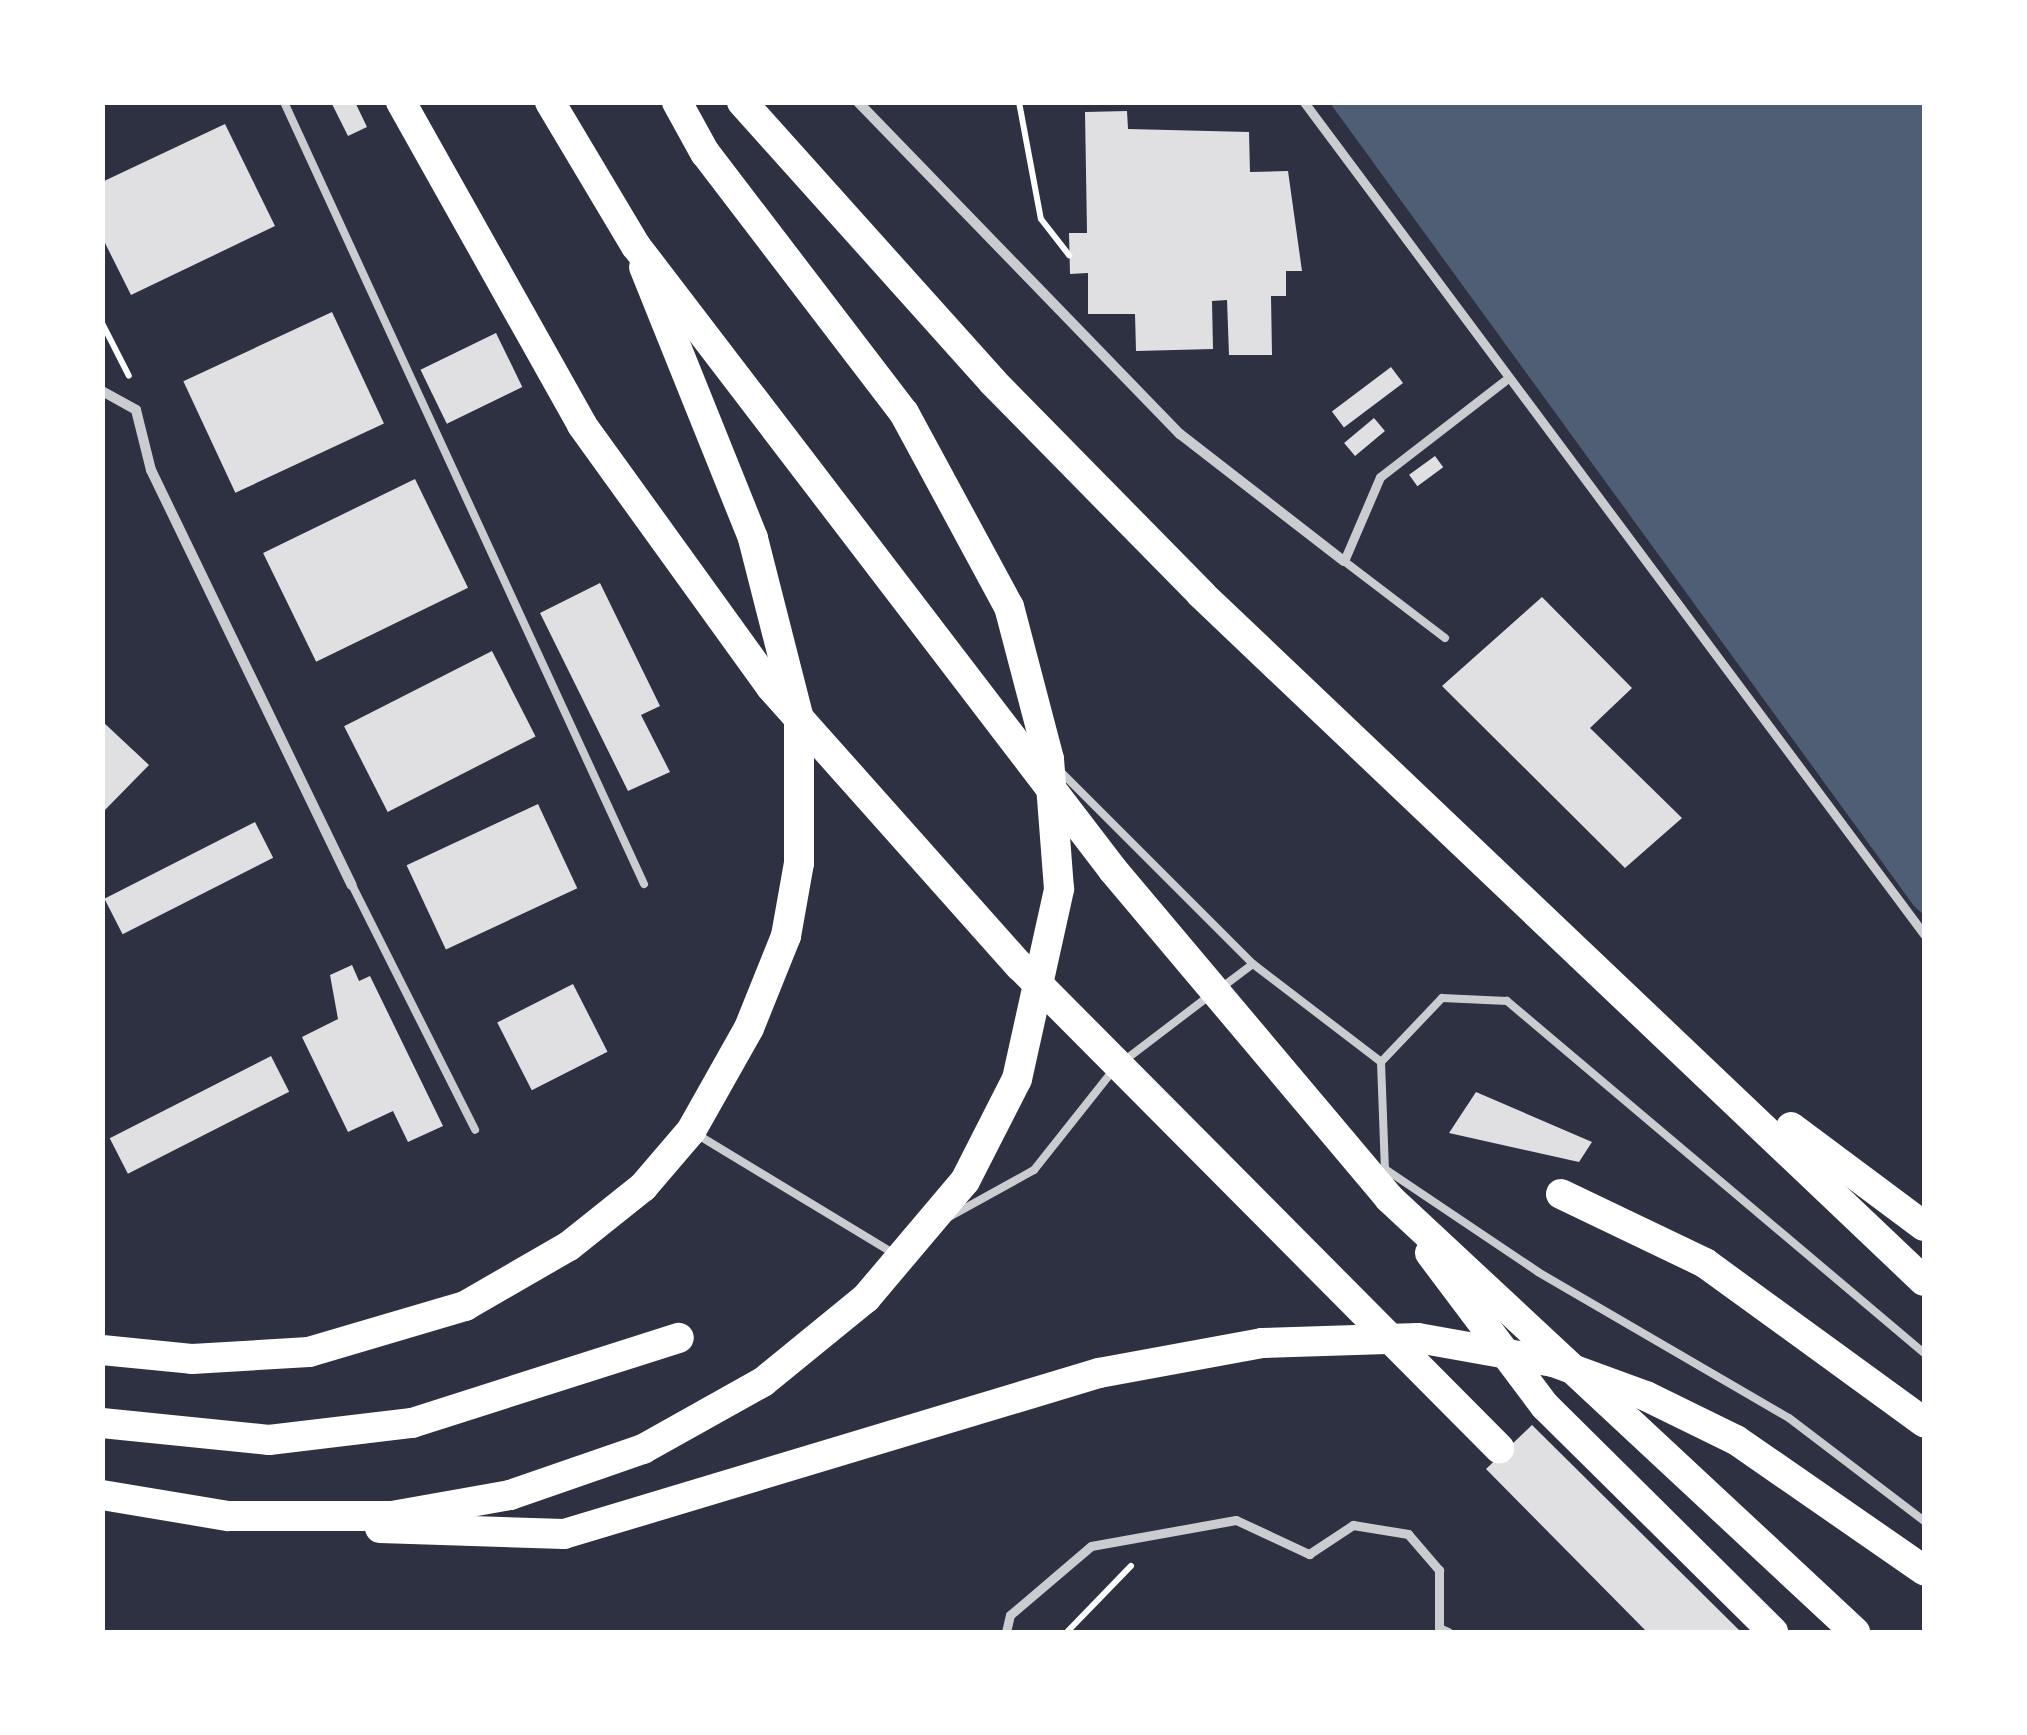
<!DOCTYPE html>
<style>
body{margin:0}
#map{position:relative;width:2027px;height:1735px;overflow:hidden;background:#2d3142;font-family:Inter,sans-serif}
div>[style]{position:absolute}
.water>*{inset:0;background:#4f5d75}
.building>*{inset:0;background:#e0e0e3;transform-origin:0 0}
.path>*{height:6px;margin:-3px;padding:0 3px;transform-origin:3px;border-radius:3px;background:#fff}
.service>*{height:8px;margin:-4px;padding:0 4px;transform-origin:4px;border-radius:4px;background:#caccd0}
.pedestrian>*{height:9px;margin:-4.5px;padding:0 4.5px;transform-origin:4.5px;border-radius:4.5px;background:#caccd0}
.minor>*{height:10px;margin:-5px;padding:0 5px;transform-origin:5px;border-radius:5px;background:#caccd0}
.motorway>*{height:30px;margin:-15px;padding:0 15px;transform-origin:15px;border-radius:15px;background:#fff}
span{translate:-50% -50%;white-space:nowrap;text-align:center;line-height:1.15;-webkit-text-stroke:10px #fff;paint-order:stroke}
.frame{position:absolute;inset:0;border:105px solid #fff;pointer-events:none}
</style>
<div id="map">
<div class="water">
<div style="clip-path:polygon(1330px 103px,1924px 103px,1924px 915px,1914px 906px)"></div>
</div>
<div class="building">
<div style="clip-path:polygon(331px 102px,355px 102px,367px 127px,348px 136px)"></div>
<div style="clip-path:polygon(1127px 111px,1128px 129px,1249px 132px,1250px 172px,1288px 171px,1302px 271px,1286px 271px,1286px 296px,1271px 296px,1272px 355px,1229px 355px,1227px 300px,1212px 301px,1213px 349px,1136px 351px,1135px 314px,1088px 314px,1088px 273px,1070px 274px,1069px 233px,1087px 233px,1085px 112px)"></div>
<div style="clip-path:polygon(225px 124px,275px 226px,131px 295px,102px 237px,102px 182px)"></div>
<div style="left:332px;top:312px;width:123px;height:164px;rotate:65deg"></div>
<div style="left:496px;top:333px;width:60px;height:84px;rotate:64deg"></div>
<div style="left:1391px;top:367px;width:20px;height:74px;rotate:53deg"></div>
<div style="left:1374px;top:418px;width:17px;height:39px;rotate:50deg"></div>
<div style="left:1435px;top:456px;width:14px;height:32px;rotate:54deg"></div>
<div style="left:415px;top:479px;width:121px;height:169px;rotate:64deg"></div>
<div style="clip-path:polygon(600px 583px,660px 706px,641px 715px,670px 772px,628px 791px,540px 613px)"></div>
<div style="clip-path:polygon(1542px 597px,1632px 688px,1590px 728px,1682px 818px,1625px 868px,1442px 686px)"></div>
<div style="left:492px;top:651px;width:96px;height:166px;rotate:63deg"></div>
<div style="clip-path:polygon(102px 721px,149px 765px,102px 813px)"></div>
<div style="left:538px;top:804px;width:93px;height:145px;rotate:65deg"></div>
<div style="left:255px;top:822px;width:40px;height:169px;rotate:63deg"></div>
<div style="clip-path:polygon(352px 965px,359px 981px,370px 976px,443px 1126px,408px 1142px,393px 1111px,348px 1132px,302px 1037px,338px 1019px,330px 975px)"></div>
<div style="left:573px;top:984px;width:76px;height:85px;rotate:63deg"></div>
<div style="left:271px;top:1056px;width:40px;height:181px;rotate:63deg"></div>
<div style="clip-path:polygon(1476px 1092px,1592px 1142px,1579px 1162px,1449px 1133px)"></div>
<div style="clip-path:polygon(1532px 1425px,1741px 1632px,1647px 1632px,1486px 1469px)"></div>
</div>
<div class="path">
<div style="left:1019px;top:102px;width:119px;rotate:79.4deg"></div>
<div style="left:1041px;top:219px;width:46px;rotate:52.1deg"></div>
<div style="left:102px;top:323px;width:59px;rotate:63deg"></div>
<div style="left:1067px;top:1632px;width:92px;rotate:-45.9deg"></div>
</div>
<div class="service">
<div style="left:284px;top:102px;width:861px;rotate:65.28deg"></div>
<div style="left:1344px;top:561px;width:127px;rotate:37.3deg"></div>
<div style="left:1059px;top:770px;width:274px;rotate:45deg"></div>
<div style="left:1253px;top:964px;width:161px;rotate:37.4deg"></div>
<div style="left:352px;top:885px;width:274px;rotate:63.3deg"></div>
<div style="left:1221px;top:988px;width:40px;rotate:-37deg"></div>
<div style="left:1125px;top:1060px;width:106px;rotate:-37.3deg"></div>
<div style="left:698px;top:1135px;width:232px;rotate:31.2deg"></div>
<div style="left:949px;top:1217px;width:97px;rotate:-28.9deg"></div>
<div style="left:1034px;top:1170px;width:129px;rotate:-51.6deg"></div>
<div style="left:1924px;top:1353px;width:546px;rotate:-139.83deg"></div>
<div style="left:1507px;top:1001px;width:65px;rotate:-177.4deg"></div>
<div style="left:1442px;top:998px;width:88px;rotate:133.6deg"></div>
<div style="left:1381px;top:1062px;width:107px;rotate:87.9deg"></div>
<div style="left:1385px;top:1169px;width:184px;rotate:33.9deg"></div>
<div style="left:1538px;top:1272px;width:290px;rotate:30.2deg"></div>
<div style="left:1789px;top:1418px;width:170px;rotate:37.3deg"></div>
</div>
<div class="pedestrian">
<div style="left:1304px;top:102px;width:1038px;rotate:53.31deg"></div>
<div style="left:1344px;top:561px;width:91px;rotate:-66.8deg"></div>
<div style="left:1380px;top:477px;width:157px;rotate:-37.7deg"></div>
<div style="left:1006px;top:1632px;width:17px;rotate:-77deg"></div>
<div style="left:1010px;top:1615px;width:106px;rotate:-40.4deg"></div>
<div style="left:1091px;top:1546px;width:147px;rotate:-10.2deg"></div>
<div style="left:1236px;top:1520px;width:81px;rotate:25deg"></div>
<div style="left:1309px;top:1554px;width:53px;rotate:-33.4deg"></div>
<div style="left:1353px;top:1525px;width:56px;rotate:9.3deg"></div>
<div style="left:1408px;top:1534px;width:48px;rotate:49.3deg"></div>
<div style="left:1439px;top:1570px;width:58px;rotate:90deg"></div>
<div style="left:1439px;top:1628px;width:10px;rotate:24deg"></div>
</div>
<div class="minor">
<div style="left:858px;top:102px;width:463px;rotate:45.9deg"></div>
<div style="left:1180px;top:434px;width:207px;rotate:37.8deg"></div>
<div style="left:102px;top:391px;width:39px;rotate:29deg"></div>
<div style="left:136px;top:410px;width:62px;rotate:76deg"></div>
<div style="left:151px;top:470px;width:461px;rotate:64.2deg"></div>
</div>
<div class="motorway">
<div style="left:401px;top:102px;width:370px;rotate:60.7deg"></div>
<div style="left:582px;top:425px;width:323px;rotate:54.2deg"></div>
<div style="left:771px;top:687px;width:374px;rotate:48.3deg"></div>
<div style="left:1020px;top:966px;width:680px;rotate:45.18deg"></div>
<div style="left:550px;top:102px;width:168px;rotate:59.2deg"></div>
<div style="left:636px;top:246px;width:785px;rotate:52.6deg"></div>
<div style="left:1113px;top:870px;width:429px;rotate:49.9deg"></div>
<div style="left:1389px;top:1198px;width:637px;rotate:42.96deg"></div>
<div style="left:742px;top:102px;width:376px;rotate:48.1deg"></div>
<div style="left:993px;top:382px;width:297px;rotate:45.5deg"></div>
<div style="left:1201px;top:594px;width:997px;rotate:43.54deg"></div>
<div style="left:1791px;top:1127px;width:166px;rotate:36.7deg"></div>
<div style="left:1561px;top:1194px;width:160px;rotate:25.6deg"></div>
<div style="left:1705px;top:1263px;width:271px;rotate:36deg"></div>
<div style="left:1430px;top:1253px;width:191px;rotate:53.1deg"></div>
<div style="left:1545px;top:1406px;width:321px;rotate:44.7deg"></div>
<div style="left:102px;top:1350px;width:90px;rotate:5.7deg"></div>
<div style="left:192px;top:1359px;width:117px;rotate:-3.4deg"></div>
<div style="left:309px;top:1352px;width:163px;rotate:-16.4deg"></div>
<div style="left:465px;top:1306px;width:120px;rotate:-30deg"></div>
<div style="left:569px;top:1246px;width:95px;rotate:-38.6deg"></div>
<div style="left:643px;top:1187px;width:74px;rotate:-49.4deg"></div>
<div style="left:691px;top:1131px;width:118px;rotate:-60.6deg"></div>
<div style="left:749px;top:1028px;width:99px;rotate:-68.1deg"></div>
<div style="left:786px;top:936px;width:74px;rotate:-79.9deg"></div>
<div style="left:799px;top:863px;width:144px;rotate:-90deg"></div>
<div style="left:799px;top:719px;width:187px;rotate:-104.3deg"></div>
<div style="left:753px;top:538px;width:292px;rotate:-111.9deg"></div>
<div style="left:102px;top:1423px;width:168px;rotate:5.8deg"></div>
<div style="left:269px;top:1440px;width:144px;rotate:-6.8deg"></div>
<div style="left:412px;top:1423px;width:280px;rotate:-17.7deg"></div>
<div style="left:102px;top:1495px;width:128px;rotate:9.5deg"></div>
<div style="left:228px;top:1516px;width:164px"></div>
<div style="left:392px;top:1516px;width:120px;rotate:-10.1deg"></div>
<div style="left:510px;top:1495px;width:141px;rotate:-19.1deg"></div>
<div style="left:643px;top:1449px;width:137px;rotate:-29.2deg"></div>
<div style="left:763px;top:1382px;width:133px;rotate:-39.2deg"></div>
<div style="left:866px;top:1298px;width:153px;rotate:-49.8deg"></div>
<div style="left:965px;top:1181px;width:114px;rotate:-63deg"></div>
<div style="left:1017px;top:1079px;width:195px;rotate:-77.5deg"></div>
<div style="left:1059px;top:889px;width:130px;rotate:-94.4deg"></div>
<div style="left:1049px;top:759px;width:157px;rotate:-104.7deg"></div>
<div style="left:1009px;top:607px;width:221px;rotate:-118.4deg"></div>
<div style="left:904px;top:413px;width:327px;rotate:-127.4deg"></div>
<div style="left:705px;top:153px;width:58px;rotate:-118.8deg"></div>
<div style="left:380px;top:1528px;width:184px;rotate:1.9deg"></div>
<div style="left:564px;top:1534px;width:559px;rotate:-16.75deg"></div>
<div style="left:1099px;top:1373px;width:166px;rotate:-10.4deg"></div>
<div style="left:1262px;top:1343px;width:156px;rotate:-1.8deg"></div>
<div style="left:1418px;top:1338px;width:137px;rotate:10.1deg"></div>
<div style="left:1553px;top:1362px;width:99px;rotate:20.1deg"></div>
<div style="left:1646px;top:1396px;width:100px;rotate:26.1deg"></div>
<div style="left:1736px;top:1440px;width:229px;rotate:34.7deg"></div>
</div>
<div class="frame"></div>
</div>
